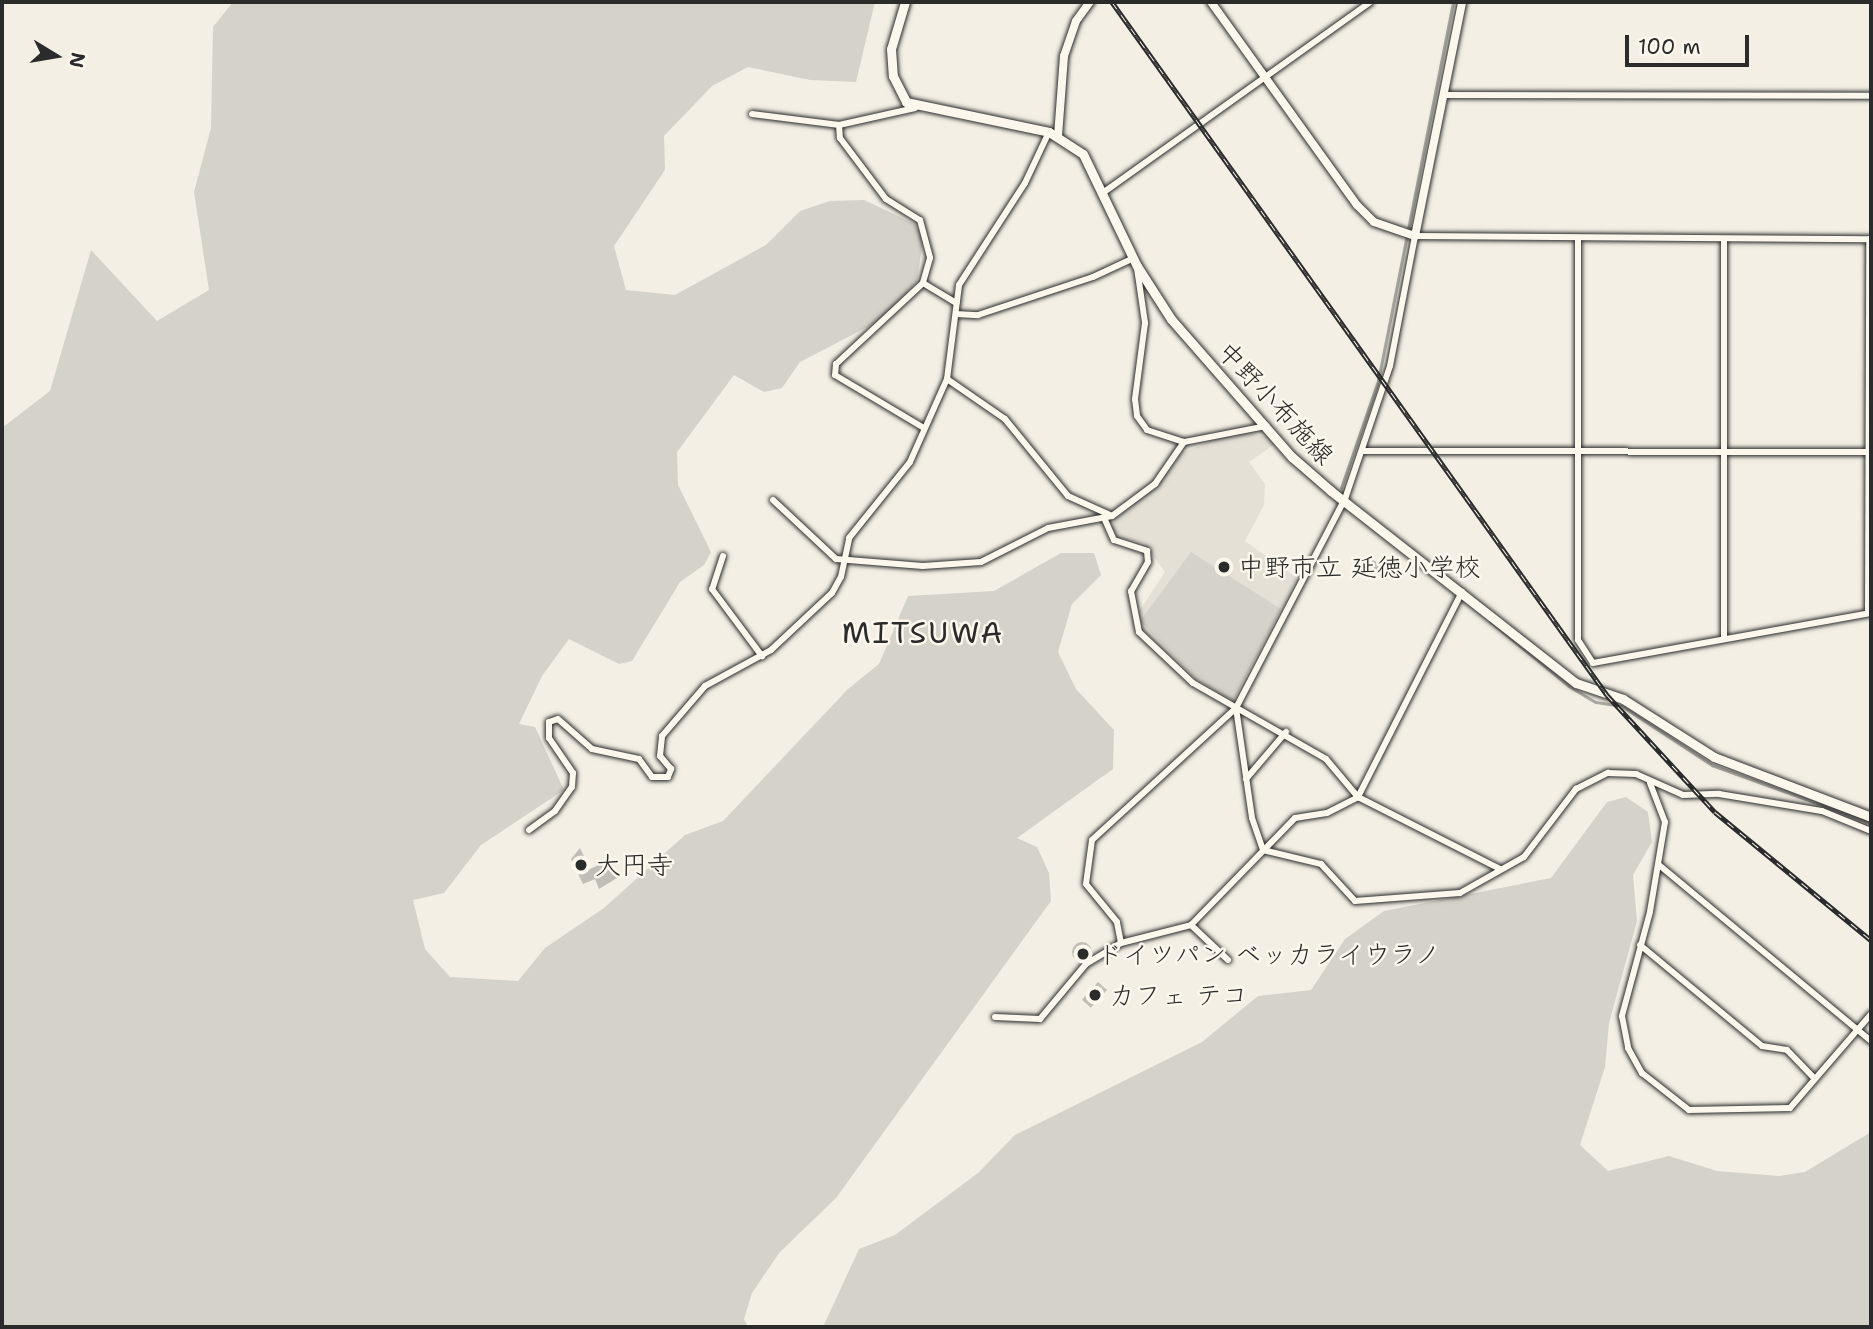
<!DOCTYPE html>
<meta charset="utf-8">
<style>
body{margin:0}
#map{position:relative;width:1873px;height:1329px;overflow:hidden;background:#f3efe4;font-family:"Shantell Sans","Klee One",sans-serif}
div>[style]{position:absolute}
.built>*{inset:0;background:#e4e0d6}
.green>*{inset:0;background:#d5d2c9}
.stream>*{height:2.5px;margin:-1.25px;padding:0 1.25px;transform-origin:1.25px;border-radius:1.25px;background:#aca9a2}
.building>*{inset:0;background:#c0beb6;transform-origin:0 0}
.round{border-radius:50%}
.roads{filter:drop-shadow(0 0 2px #2b2b2b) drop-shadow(0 0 2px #2b2b2b)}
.minor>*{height:6px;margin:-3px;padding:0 3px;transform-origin:3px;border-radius:3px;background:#fbf7ec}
.tertiary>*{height:8px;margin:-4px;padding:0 4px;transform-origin:4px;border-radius:4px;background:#fbf7ec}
.secondary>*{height:9px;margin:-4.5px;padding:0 4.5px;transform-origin:4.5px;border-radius:4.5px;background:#fbf7ec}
.rail>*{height:5px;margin-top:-2.5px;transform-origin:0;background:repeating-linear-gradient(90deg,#fbf7ec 0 8px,#2b2b2b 0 16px);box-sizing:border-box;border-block:2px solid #2b2b2b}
.dots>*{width:19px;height:19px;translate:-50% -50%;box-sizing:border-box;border:4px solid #fbf7ec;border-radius:50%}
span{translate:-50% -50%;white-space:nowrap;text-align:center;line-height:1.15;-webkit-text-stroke:5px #fbf7ec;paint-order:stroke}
.street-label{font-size:26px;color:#2b2b2b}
.poi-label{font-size:26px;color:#2b2b2b}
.left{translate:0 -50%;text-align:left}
.quarter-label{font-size:30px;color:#2b2b2b;letter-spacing:2px}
.frame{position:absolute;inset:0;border:4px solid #2b2b2b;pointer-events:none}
.north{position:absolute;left:21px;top:21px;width:70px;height:70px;-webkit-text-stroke:5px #fbf7ec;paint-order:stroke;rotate:101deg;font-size:19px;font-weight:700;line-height:28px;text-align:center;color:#2b2b2b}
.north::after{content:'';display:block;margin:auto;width:24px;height:32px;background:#2b2b2b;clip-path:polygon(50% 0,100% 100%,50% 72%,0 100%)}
.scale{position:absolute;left:1625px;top:35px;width:124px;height:32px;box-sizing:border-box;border:4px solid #2b2b2b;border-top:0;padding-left:9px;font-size:21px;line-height:24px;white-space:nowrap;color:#2b2b2b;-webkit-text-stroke:5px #fbf7ec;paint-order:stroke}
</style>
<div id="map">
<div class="built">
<div style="clip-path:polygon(1236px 431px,1268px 437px,1275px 444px,1249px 462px,1265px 484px,1264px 505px,1245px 541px,1297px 578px,1233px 701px,1196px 679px,1144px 631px,1138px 613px,1165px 572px,1144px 543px,1119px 538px,1112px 529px,1115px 519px,1157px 486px,1182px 453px)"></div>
</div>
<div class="green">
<div style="clip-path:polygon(233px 2px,875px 2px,856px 82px,810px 80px,748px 67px,712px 86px,664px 136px,665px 170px,614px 246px,626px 290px,675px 295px,766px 245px,800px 211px,830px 201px,864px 200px,915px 224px,923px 240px,917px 281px,881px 320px,800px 362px,782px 388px,764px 392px,734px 375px,677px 452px,678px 485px,711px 552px,704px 565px,680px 582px,632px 661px,619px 664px,569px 639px,542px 676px,519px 724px,535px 727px,564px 790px,481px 845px,444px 893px,413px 900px,425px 949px,450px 977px,518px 981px,545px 948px,604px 908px,685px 835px,723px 821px,848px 689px,879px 664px,908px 596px,994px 591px,1061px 553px,1094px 553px,1101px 575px,1072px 604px,1058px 652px,1076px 689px,1114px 730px,1113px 769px,1017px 838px,1037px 847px,1049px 873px,1051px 901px,836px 1198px,779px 1253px,752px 1293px,744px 1319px,748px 1327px,2px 1327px,2px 428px,50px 391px,91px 250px,157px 321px,209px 290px,194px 192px,211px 128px,213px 27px)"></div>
<div style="clip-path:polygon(1191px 552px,1281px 609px,1233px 701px,1196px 679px,1140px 621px)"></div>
<div style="clip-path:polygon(1626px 797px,1648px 812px,1652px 842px,1633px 875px,1637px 921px,1609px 1023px,1605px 1067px,1580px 1145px,1608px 1171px,1669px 1156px,1717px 1171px,1779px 1176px,1805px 1172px,1871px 1132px,1871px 1327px,823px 1327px,859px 1249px,895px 1235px,978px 1173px,1015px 1135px,1202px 1042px,1258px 996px,1311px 990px,1345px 939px,1384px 911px,1551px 878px,1607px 802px)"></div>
</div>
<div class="stream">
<div style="left:1341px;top:488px;width:113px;rotate:-70.9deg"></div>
<div style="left:1378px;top:381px;width:386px;rotate:-78.8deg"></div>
<div style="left:1490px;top:621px;width:102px;rotate:39.4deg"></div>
<div style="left:1569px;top:686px;width:31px;rotate:31deg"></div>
<div style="left:1596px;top:702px;width:26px;rotate:9deg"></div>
<div style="left:1622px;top:706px;width:108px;rotate:33.2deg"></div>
<div style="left:1712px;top:765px;width:169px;rotate:20deg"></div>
</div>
<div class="building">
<div style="clip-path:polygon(1383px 559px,1395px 565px,1387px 580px,1368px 569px,1373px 560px,1380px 564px)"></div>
<div style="clip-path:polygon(580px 848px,590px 869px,609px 860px,617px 878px,599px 889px,595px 879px,583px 884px,571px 859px)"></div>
<div class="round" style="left:1072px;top:942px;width:20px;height:20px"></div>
<div style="left:1098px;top:982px;width:12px;height:24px;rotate:42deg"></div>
</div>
<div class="roads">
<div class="minor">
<div style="left:1443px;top:95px;width:428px;rotate:0.1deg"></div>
<div style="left:752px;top:114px;width:88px;rotate:7.2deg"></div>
<div style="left:839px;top:125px;width:78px;rotate:-12.6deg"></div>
<div style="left:839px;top:125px;width:13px;rotate:86deg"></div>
<div style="left:840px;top:138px;width:76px;rotate:53deg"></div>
<div style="left:886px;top:199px;width:40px;rotate:32deg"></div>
<div style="left:920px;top:220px;width:39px;rotate:75deg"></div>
<div style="left:930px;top:258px;width:26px;rotate:106deg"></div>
<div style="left:923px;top:283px;width:39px;rotate:31deg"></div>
<div style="left:1104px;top:192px;width:327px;rotate:-35.5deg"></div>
<div style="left:1578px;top:239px;width:401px;rotate:90deg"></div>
<div style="left:1578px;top:640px;width:27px;rotate:57deg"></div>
<div style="left:1593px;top:663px;width:282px;rotate:-10.2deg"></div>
<div style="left:1724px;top:239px;width:400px;rotate:90deg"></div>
<div style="left:1137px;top:268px;width:56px;rotate:81.7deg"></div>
<div style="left:1145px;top:323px;width:77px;rotate:97.5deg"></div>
<div style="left:1135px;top:399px;width:17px;rotate:83deg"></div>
<div style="left:1137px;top:416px;width:17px;rotate:54deg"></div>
<div style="left:1147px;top:430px;width:39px;rotate:18deg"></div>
<div style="left:1184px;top:442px;width:84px;rotate:-11deg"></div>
<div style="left:923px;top:283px;width:119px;rotate:137deg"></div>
<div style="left:836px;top:364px;width:11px;rotate:95deg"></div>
<div style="left:835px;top:375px;width:104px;rotate:30.8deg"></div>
<div style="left:956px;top:314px;width:22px;rotate:3deg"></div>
<div style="left:978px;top:315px;width:121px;rotate:-18.3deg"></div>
<div style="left:1093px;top:277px;width:45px;rotate:-24.9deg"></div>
<div style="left:947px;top:379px;width:70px;rotate:34.6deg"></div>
<div style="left:1005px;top:419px;width:99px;rotate:50.7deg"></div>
<div style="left:1068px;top:496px;width:48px;rotate:24.4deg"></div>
<div style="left:1363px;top:451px;width:508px;rotate:0.11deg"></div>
<div style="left:773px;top:500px;width:86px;rotate:43.1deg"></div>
<div style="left:836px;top:559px;width:87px;rotate:4.6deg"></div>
<div style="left:923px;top:566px;width:58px;rotate:-3.9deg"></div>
<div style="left:981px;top:562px;width:75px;rotate:-26.9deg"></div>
<div style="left:1048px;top:528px;width:65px;rotate:-10.6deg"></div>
<div style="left:1112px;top:516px;width:54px;rotate:-36.7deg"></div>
<div style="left:1155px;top:484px;width:51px;rotate:-55.4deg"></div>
<div style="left:1105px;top:520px;width:22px;rotate:66deg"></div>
<div style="left:1114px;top:540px;width:35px;rotate:18deg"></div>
<div style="left:1147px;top:551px;width:11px;rotate:85deg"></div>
<div style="left:1148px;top:562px;width:34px;rotate:120deg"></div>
<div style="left:1131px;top:591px;width:42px;rotate:79deg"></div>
<div style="left:1139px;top:632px;width:74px;rotate:43.4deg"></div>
<div style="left:1193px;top:683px;width:153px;rotate:29.7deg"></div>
<div style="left:1326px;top:759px;width:50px;rotate:49.9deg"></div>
<div style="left:1358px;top:797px;width:159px;rotate:26.9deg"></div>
<div style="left:723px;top:556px;width:35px;rotate:108deg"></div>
<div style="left:712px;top:589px;width:84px;rotate:53.3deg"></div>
<div style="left:1868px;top:613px;width:374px;rotate:-89.8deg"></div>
<div style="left:1236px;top:708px;width:111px;rotate:81.7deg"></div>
<div style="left:1252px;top:818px;width:34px;rotate:71deg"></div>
<div style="left:1263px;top:850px;width:60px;rotate:13.6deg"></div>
<div style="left:1321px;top:864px;width:50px;rotate:47.4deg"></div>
<div style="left:1355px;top:901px;width:105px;rotate:-4.4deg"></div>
<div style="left:1460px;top:893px;width:73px;rotate:-29.4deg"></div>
<div style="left:1524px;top:857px;width:86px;rotate:-52.6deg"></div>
<div style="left:1576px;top:789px;width:36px;rotate:-27deg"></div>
<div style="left:1608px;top:773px;width:28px;rotate:2deg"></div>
<div style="left:1636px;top:774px;width:51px;rotate:24.1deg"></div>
<div style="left:1683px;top:795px;width:36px;rotate:-2deg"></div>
<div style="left:1719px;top:794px;width:104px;rotate:9.4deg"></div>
<div style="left:1822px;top:811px;width:53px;rotate:22.2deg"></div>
<div style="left:1246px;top:779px;width:62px;rotate:-49.6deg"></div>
<div style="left:1650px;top:783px;width:42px;rotate:69deg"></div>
<div style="left:1665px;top:822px;width:91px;rotate:99.5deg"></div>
<div style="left:1650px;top:912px;width:108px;rotate:105.1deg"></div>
<div style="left:1622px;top:1016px;width:33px;rotate:79deg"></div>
<div style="left:1628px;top:1048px;width:29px;rotate:61deg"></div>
<div style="left:1642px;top:1073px;width:60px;rotate:38.2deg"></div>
<div style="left:1689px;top:1110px;width:101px;rotate:-1.1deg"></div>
<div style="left:1790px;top:1108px;width:124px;rotate:-49.2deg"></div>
<div style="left:529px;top:830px;width:32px;rotate:-36deg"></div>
<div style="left:555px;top:811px;width:29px;rotate:-55deg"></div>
<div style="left:572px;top:787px;width:14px;rotate:-86deg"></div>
<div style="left:573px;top:773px;width:42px;rotate:-124.4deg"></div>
<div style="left:549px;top:738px;width:16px;rotate:-90deg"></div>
<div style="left:549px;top:722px;width:9px;rotate:-18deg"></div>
<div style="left:558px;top:719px;width:45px;rotate:41.4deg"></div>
<div style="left:592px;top:749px;width:48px;rotate:12deg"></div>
<div style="left:639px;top:759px;width:22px;rotate:54deg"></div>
<div style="left:652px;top:777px;width:16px"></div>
<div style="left:668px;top:777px;width:9px;rotate:-69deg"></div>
<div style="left:671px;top:769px;width:17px;rotate:-130deg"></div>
<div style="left:660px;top:756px;width:20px;rotate:-84deg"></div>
<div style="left:662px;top:736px;width:66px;rotate:-49.3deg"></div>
<div style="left:705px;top:686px;width:75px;rotate:-28.6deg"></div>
<div style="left:771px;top:650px;width:83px;rotate:-43.1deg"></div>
<div style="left:832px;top:593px;width:18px;rotate:-61deg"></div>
<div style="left:841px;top:577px;width:40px;rotate:-78deg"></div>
<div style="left:849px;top:538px;width:97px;rotate:-51.2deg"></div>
<div style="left:910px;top:462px;width:91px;rotate:-66deg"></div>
<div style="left:947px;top:379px;width:95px;rotate:-82.7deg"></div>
<div style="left:959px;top:285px;width:121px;rotate:-57.1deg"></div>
<div style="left:1025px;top:183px;width:56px;rotate:-64.8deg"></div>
<div style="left:1659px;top:865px;width:276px;rotate:39.7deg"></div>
<div style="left:1191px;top:925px;width:51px;rotate:43.4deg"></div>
<div style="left:1121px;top:943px;width:21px;rotate:-101deg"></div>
<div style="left:1117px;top:922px;width:49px;rotate:-129.2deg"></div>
<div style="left:1086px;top:884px;width:44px;rotate:-82.2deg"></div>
<div style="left:1092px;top:840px;width:195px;rotate:-42.5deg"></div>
<div style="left:1236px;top:708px;width:236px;rotate:-62.5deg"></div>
<div style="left:1345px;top:499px;width:140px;rotate:-71.3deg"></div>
<div style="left:1390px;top:366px;width:132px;rotate:-79.1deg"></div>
<div style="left:1415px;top:236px;width:456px;rotate:0.4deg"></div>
<div style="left:1640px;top:945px;width:158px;rotate:39.6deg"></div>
<div style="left:1762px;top:1046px;width:25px;rotate:9deg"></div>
<div style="left:1787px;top:1050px;width:37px;rotate:46deg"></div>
<div style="left:995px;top:1017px;width:45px;rotate:2.5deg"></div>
<div style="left:1040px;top:1019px;width:72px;rotate:-50.1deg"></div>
<div style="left:1086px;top:964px;width:41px;rotate:-31deg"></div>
<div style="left:1121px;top:943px;width:72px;rotate:-14.4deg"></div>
<div style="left:1191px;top:925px;width:149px;rotate:-45.8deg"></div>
<div style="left:1295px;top:818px;width:32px;rotate:-9deg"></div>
<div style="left:1327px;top:813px;width:35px;rotate:-27deg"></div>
<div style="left:1358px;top:797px;width:230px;rotate:-63.1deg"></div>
</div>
<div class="tertiary">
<div style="left:1211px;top:2px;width:250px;rotate:54.3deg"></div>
<div style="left:1357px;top:205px;width:24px;rotate:45deg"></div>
<div style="left:1374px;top:222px;width:43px;rotate:18.9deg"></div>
<div style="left:1415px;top:236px;width:239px;rotate:-78.6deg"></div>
<div style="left:1058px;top:136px;width:80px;rotate:-85.7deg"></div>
<div style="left:1064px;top:56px;width:37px;rotate:-71deg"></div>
<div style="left:1076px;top:21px;width:24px;rotate:-54deg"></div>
</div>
<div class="secondary">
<div style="left:905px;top:2px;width:49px;rotate:106.6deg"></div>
<div style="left:891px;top:49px;width:27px;rotate:86deg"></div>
<div style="left:893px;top:76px;width:29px;rotate:63deg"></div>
<div style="left:906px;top:102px;width:146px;rotate:11.8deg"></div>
<div style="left:1049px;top:132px;width:40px;rotate:32.9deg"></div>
<div style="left:1083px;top:154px;width:124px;rotate:64.3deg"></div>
<div style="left:1137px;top:266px;width:63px;rotate:57.3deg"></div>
<div style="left:1171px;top:319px;width:184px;rotate:48.8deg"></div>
<div style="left:1292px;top:457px;width:52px;rotate:41.1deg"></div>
<div style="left:1331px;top:491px;width:311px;rotate:38.1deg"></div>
<div style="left:1576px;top:683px;width:50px;rotate:18.8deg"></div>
<div style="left:1623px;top:699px;width:108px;rotate:32.5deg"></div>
<div style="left:1714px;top:757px;width:168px;rotate:20.9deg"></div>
</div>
</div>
<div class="rail">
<div style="left:1112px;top:2px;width:852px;rotate:54.46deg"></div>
<div style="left:1607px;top:695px;width:159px;rotate:47.3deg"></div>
<div style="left:1715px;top:812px;width:202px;rotate:39.4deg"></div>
</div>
<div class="dots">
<div style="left:1224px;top:567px;background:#2b2b2b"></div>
<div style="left:581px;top:865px;background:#2b2b2b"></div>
<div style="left:1083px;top:954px;background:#2b2b2b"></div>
<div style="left:1095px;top:995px;background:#2b2b2b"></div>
</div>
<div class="street-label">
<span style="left:1276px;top:403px;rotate:47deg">中野小布施線</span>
</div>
<div class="poi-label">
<span class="left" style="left:1238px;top:567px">中野市立 延徳小学校</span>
<span class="left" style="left:595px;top:865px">大円寺</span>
<span class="left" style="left:1097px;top:954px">ドイツパン ベッカライウラノ</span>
<span class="left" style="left:1109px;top:995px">カフェ テコ</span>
</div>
<div class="quarter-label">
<span style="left:923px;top:633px">MITSUWA</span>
</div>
<div class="frame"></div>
<div class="north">N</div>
<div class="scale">100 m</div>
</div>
